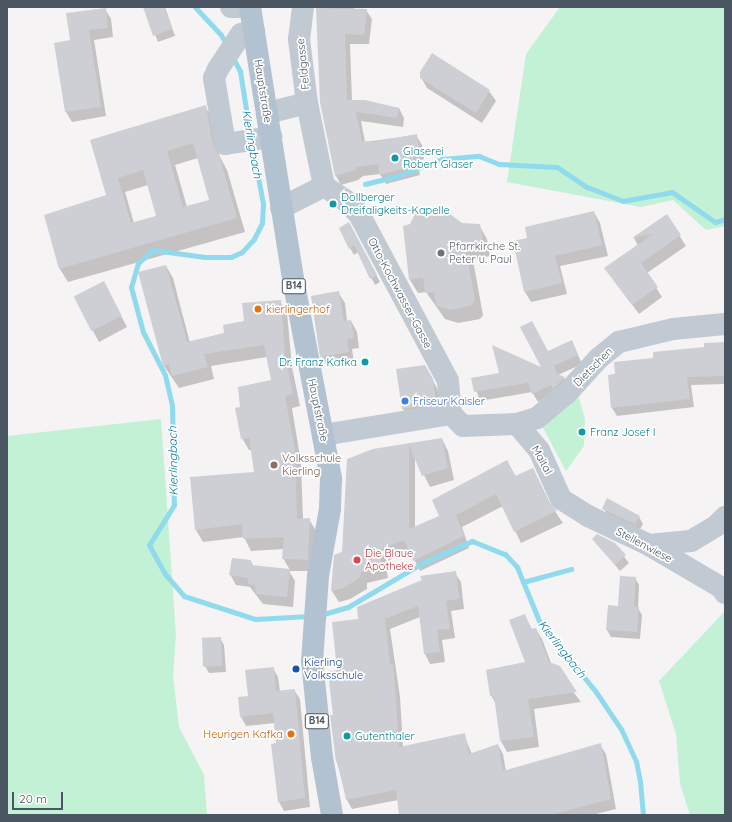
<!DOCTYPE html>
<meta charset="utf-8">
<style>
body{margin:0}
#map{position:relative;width:732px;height:822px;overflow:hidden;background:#f5f3f3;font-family:Quicksand,sans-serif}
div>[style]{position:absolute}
.green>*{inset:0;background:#c3f1d5}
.shadow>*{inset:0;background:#0003}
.stream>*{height:5px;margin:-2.5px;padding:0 2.5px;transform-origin:2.5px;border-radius:2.5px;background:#90daee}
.building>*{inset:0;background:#cdcfd5;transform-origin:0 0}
.minor>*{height:22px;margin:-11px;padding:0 11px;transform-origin:11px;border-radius:11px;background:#c1cad2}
.major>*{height:22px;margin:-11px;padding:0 11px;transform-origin:11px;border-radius:11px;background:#b3c2d1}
.dots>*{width:11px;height:11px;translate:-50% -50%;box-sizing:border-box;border:2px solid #fff;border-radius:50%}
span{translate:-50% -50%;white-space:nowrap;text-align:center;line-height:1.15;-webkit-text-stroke:3.5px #fff;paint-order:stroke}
.shield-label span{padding:1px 3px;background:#fff;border:1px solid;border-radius:3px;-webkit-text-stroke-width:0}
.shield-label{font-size:10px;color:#4a5661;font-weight:700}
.street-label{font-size:11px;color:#4a5661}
.culture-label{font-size:11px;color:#0d838f}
.left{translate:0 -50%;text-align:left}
.right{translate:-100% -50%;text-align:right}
.worship-label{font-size:11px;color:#5b616d}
.food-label{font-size:11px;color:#c56008}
.shop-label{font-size:11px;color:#366cbe}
.education-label{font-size:11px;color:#785e54}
.health-label{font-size:11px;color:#be3a42}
.transit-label{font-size:11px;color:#164399}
.water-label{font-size:12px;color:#0c7c9b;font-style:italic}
.frame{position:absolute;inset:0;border:8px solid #4a5661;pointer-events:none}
.scale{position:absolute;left:12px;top:792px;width:51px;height:18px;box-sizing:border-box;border:2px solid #4a5661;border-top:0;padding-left:5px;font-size:12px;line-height:14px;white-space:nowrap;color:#4a5661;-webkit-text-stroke:3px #fff;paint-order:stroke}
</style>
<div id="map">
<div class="green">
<div style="clip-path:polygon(560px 7px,725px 7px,725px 226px,706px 230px,673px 200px,641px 207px,507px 182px,526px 54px)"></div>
<div style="clip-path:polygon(578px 395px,585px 419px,584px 446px,566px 471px,541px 424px)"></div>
<div style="clip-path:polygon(161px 419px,176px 634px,173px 676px,179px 727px,204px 775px,207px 815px,7px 815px,7px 436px)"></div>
<div style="clip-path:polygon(725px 611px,725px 815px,690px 815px,680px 784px,676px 734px,659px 681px)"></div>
</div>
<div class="shadow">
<div style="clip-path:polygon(144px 7px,165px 7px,175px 36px,158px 42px)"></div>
<div style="clip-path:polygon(317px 7px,354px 7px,354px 10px,366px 10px,372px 19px,369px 44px,350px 44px,352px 101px,399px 108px,404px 118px,403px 127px,361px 121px,365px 142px,416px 135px,422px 145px,424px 159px,417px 161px,420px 175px,386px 184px,380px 174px,363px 176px,358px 180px,341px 185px,336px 176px,321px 104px)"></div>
<div style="clip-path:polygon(105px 9px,111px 19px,113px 37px,94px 40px,106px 116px,72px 122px,66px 112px,56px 44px,71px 41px)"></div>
<div style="clip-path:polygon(421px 77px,489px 91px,496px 101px,482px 123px,427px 88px)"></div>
<div style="clip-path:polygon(evenodd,205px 106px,213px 120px,220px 157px,227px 170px,245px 232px,68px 282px,60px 269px,108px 196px,91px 141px,205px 106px,198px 158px,211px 200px,187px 207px,175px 165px,198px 158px,205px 106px,148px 185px,157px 216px,134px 223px,125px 192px,148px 185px)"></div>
<div style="clip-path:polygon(594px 212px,600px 223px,608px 256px,560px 266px,567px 294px,531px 302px,525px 292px,528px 239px)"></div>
<div style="clip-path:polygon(667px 216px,686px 246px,647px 273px,662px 297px,639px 314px,605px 268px,638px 246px,634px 238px)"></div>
<div style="clip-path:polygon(462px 224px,479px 225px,487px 239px,490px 256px,473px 260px,483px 315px,480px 319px,458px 323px,445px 319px,426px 292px,418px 293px,410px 280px)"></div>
<div style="clip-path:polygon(353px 231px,380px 282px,375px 285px,358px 252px,354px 255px,350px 248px)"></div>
<div style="clip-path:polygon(166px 266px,173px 278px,190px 343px,225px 333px,280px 301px,287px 313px,292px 367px,300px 406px,292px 408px,301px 463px,303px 519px,309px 519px,316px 531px,314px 571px,289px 571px,295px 581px,293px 607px,263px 604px,250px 587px,236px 585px,230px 574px,251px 561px,253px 566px,290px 570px,283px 558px,284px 549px,251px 551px,244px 537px,203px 542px,196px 530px,255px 473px,252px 450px,249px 450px,242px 438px,241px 408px,272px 381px,267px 357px,211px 366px,214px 379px,179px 388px,164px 366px)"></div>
<div style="clip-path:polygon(338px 292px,345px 303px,347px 321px,351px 321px,357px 332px,359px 348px,352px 349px,354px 363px,328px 367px,321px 356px)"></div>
<div style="clip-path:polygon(109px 293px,127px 327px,99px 342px,93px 331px)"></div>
<div style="clip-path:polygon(572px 341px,582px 364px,558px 375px,564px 378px,569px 387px,538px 402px,532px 392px,480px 401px,472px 378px,543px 369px,548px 352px)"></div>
<div style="clip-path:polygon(725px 343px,725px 384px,691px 385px,694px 407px,617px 416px,612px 408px,609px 376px,655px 358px)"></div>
<div style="clip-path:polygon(397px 370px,431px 377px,438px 390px,442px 414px,410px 420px,403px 409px)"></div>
<div style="clip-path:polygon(442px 439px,448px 451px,454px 480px,430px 487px,415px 457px,415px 527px,440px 517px,507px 461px,516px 477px,533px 469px,552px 507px,563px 523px,521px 543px,503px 506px,462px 527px,469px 548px,420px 571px,410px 551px,385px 562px,388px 578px,367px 583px,367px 589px,350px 599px,339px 602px,332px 591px,374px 450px)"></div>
<div style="clip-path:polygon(603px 507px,639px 517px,643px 524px,639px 531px,607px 514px)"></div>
<div style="clip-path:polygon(593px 539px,614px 544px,629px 563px,620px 571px)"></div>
<div style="clip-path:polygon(455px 573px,461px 582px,464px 609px,451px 611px,455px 638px,442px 640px,445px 662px,430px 664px,425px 654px,420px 617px,390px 629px,400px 697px,403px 747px,464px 735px,472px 754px,498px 745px,503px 754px,506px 771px,600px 745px,606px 754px,616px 809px,592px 815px,400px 815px,398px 800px,352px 809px,347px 800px,337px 762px,334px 716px,338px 671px,359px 620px)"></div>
<div style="clip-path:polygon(635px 578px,639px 585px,638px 608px,642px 615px,640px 639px,611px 637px,607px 630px)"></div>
<div style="clip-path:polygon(524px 615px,532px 629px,536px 629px,542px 639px,551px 663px,581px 702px,534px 709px,539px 747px,507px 752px,501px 741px,496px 704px,491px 695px,527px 662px)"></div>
<div style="clip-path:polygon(220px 638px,224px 645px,226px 672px,209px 673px,205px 666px)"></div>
<div style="clip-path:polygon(273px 668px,278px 677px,280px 692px,294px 690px,300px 699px,310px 807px,284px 811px,279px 802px,272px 745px,277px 744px,275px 723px,246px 726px,241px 717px,239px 698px,249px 697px)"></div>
</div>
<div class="stream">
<div style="left:195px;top:7px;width:38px;rotate:47deg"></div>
<div style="left:221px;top:35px;width:12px;rotate:59deg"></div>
<div style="left:233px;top:58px;width:15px;rotate:62deg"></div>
<div style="left:240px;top:71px;width:65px;rotate:81.1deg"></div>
<div style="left:252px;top:145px;width:60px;rotate:79.4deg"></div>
<div style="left:263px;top:204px;width:19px;rotate:93deg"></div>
<div style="left:262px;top:223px;width:18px;rotate:117deg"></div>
<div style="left:254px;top:239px;width:18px;rotate:133deg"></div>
<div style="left:242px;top:252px;width:12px;rotate:156deg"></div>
<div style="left:231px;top:257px;width:26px;rotate:180deg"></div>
<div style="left:205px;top:257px;width:52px;rotate:-172.3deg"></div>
<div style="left:153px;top:250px;width:20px;rotate:139deg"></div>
<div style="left:138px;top:263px;width:25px;rotate:106deg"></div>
<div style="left:131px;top:287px;width:47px;rotate:75.1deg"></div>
<div style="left:143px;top:332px;width:48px;rotate:62.9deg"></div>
<div style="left:165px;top:375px;width:31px;rotate:77deg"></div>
<div style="left:172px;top:405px;width:100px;rotate:88.9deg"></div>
<div style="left:174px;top:505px;width:47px;rotate:122deg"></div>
<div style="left:149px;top:545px;width:33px;rotate:61deg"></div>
<div style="left:165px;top:574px;width:29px;rotate:49deg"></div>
<div style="left:184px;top:596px;width:75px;rotate:17.9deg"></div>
<div style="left:255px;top:619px;width:55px;rotate:-3.1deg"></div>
<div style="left:365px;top:184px;width:33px;rotate:-14deg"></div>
<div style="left:397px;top:176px;width:48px;rotate:-20.7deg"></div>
<div style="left:442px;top:159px;width:37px;rotate:-5deg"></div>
<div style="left:479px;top:156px;width:22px;rotate:22deg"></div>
<div style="left:499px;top:164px;width:58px;rotate:3deg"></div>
<div style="left:557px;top:167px;width:36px;rotate:34deg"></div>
<div style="left:587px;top:187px;width:39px;rotate:21deg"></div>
<div style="left:623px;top:201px;width:50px;rotate:-10.4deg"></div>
<div style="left:672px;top:192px;width:52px;rotate:34.9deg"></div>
<div style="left:715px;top:222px;width:10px;rotate:-17deg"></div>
<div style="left:523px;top:582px;width:50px;rotate:-15.2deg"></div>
<div style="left:320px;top:615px;width:29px;rotate:-16deg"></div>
<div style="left:348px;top:607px;width:86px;rotate:-30.7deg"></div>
<div style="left:422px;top:563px;width:55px;rotate:-23.7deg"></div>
<div style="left:472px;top:541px;width:35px;rotate:22deg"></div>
<div style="left:505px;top:554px;width:18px;rotate:47deg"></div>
<div style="left:517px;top:567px;width:61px;rotate:67.7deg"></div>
<div style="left:540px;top:623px;width:89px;rotate:50.9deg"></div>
<div style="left:596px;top:692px;width:45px;rotate:56deg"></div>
<div style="left:621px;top:729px;width:35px;rotate:65deg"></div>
<div style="left:636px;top:761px;width:20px;rotate:79deg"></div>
<div style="left:640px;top:781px;width:34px;rotate:85deg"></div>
</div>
<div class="building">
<div style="clip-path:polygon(143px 7px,164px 7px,172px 29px,153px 36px)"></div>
<div style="clip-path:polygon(106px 8px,108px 28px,89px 30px,101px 107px,65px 112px,54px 43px,70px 40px,66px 13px)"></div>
<div style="clip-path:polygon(316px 8px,367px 9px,364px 35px,345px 34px,347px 100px,365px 100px,399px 108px,397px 118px,356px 112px,362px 141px,373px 142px,417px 134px,419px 149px,412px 151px,415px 166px,379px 175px,378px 164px,357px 167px,356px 170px,335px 176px,320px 102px)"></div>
<div style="clip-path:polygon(432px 53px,490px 90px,476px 113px,420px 78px,420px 72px)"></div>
<div style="clip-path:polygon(evenodd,206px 105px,213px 146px,219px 155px,237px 218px,59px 269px,44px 215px,106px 195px,90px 140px,206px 105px,193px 143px,209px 200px,183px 207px,167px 151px,193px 143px,206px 105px,143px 170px,156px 216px,131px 223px,118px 178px,143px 170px)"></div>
<div style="clip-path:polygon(594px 211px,602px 245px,555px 256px,562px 283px,524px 292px,513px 241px,527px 238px,525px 227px)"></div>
<div style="clip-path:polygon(419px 212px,433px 216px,450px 214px,462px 223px,480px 224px,483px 242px,465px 246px,475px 300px,472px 305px,450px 310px,436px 305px,434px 292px,425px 293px,423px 278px,409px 280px,403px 226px,410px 224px,415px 214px)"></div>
<div style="clip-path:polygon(667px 214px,681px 235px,641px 263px,658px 287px,632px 305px,604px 268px,653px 234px,632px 238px)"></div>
<div style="clip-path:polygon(349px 222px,377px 275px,370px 279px,354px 245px,349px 249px,339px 228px)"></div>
<div style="clip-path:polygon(166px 265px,187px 342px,224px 333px,223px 325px,244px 321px,242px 303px,281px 300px,285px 354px,293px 394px,285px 396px,295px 450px,297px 519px,310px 518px,308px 560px,282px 559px,284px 537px,243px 539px,242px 524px,195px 530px,190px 477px,254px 472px,249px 438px,241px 439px,235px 408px,240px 407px,238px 387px,271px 380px,264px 345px,204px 354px,208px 367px,172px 376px,169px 364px,163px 366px,138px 272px)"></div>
<div style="left:104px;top:281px;width:39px;height:34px;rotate:63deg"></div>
<div style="clip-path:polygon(339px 291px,344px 321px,351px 320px,354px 338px,347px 339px,349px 352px,320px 357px,311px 296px)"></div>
<div style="clip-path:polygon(532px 321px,548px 351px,572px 340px,578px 355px,554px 366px,557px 374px,565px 377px,553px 389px,551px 385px,532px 394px,528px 383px,474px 392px,471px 378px,499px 373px,492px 345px,541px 367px,520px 327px)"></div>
<div style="clip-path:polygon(725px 342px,725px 376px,687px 377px,690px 399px,611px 408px,608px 375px,615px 374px,614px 362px,653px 358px,653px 352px,704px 347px,704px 343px)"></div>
<div style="clip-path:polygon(425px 365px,433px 379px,436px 404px,402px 409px,396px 369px)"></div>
<div style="clip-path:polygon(442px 438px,448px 468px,422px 476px,409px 445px,409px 529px,439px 516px,432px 500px,507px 460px,515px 476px,533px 468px,550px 504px,557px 511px,514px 532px,496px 494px,456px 515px,464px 536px,413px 561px,404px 540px,379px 550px,382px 566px,361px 572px,360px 577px,344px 588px,331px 591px,334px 555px,342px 552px,347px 459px,373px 449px)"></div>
<div style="clip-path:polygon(607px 498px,640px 516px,635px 524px,602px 509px)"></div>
<div style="clip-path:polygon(597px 534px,615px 543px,626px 555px,615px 565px,592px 539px)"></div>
<div style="clip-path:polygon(232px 558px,251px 560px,251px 565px,290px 569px,287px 597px,256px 594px,255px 585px,248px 584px,248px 578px,229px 575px)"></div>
<div style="clip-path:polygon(456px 571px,459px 599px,446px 601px,450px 629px,437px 630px,440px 652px,424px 654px,418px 606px,385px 619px,390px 664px,393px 664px,395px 686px,399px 747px,465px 733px,469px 754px,498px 744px,503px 771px,601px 743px,611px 799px,551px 815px,399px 815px,396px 790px,346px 800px,338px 762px,336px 762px,330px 715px,333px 715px,328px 672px,337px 670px,332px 622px,358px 619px,357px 607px,422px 580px,420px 576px)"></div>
<div style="clip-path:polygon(620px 576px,636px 577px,634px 607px,639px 607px,637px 632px,606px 630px,608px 605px,618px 606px)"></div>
<div style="clip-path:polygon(525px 614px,531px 629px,536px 628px,549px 662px,560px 666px,577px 692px,528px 699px,534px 737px,500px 741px,494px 696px,490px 696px,486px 670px,525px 662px,509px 620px)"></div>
<div style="left:221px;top:637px;width:29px;height:19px;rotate:88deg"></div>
<div style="clip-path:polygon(274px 667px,276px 691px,295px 689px,305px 798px,278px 802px,271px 744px,276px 743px,273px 713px,240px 717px,238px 697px,248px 696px,245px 670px)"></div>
</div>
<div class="minor">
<div style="left:231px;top:7px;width:14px"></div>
<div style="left:303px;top:7px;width:32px;rotate:97deg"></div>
<div style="left:299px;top:39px;width:64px;rotate:82.9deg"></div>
<div style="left:307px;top:103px;width:85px;rotate:78.4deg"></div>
<div style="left:254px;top:31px;width:13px;rotate:167deg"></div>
<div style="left:241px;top:34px;width:42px;rotate:123.3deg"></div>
<div style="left:218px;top:69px;width:10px;rotate:114deg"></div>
<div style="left:214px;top:78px;width:67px;rotate:80.5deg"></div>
<div style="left:225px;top:144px;width:47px;rotate:-8.7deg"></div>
<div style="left:267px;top:113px;width:41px;rotate:-14deg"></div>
<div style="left:324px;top:186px;width:25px;rotate:34deg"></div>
<div style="left:345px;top:200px;width:20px;rotate:45deg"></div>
<div style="left:359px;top:214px;width:189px;rotate:61.9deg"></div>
<div style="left:448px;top:381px;width:33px;rotate:85deg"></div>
<div style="left:281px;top:208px;width:48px;rotate:-27.1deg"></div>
<div style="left:451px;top:414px;width:17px;rotate:45deg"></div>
<div style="left:463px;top:426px;width:54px;rotate:-2.1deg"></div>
<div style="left:517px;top:424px;width:21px;rotate:-17deg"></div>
<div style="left:537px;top:418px;width:38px;rotate:-40deg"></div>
<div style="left:566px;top:394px;width:49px;rotate:-47.5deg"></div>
<div style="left:599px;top:358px;width:26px;rotate:-39deg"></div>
<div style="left:619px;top:342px;width:56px;rotate:-13.5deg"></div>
<div style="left:673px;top:329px;width:52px;rotate:-5.5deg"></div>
<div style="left:517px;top:424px;width:34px;rotate:50deg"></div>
<div style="left:539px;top:450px;width:54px;rotate:65.8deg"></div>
<div style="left:561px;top:499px;width:32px;rotate:32deg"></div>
<div style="left:588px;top:516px;width:68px;rotate:25.4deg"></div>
<div style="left:649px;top:545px;width:85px;rotate:30.5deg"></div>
<div style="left:722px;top:588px;width:6px;rotate:59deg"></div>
<div style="left:323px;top:435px;width:130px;rotate:-9.3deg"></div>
<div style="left:649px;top:545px;width:42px;rotate:-5.4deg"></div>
<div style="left:691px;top:541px;width:29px;rotate:-31deg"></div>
<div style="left:716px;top:526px;width:13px;rotate:-45deg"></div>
</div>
<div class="major">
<div style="left:250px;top:7px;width:275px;rotate:81deg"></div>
<div style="left:293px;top:279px;width:204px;rotate:79.2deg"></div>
<div style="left:331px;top:479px;width:30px;rotate:92deg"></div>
<div style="left:330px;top:509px;width:68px;rotate:100.2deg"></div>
<div style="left:318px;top:576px;width:85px;rotate:94deg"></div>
<div style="left:312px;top:661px;width:97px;rotate:84.1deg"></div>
<div style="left:322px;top:757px;width:59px;rotate:80.2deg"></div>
</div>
<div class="dots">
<div style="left:395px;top:158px;background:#0f9aa8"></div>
<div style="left:333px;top:204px;background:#0f9aa8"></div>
<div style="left:441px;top:253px;background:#6b7280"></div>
<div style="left:258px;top:309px;background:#e8710a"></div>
<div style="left:365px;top:362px;background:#0f9aa8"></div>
<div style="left:405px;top:401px;background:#3f7fe0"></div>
<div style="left:582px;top:432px;background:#0f9aa8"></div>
<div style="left:274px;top:465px;background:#8d6e63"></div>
<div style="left:357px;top:560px;background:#e0444e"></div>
<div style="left:296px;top:669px;background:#1a4fb4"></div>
<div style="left:291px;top:734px;background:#e8710a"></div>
<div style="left:347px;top:736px;background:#0f9aa8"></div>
</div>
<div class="shield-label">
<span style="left:294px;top:286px">B14</span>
<span style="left:317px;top:721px">B14</span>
</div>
<div class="street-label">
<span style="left:303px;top:64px;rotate:-96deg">Feldgasse</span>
<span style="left:263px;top:91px;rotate:81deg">Hauptstraße</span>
<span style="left:400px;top:293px;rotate:62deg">Otto-Kochwasser-Gasse</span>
<span style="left:593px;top:367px;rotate:-45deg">Dietschen</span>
<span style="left:318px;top:410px;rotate:78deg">Hauptstraße</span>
<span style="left:542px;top:460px;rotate:61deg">Maital</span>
<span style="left:644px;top:545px;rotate:28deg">Stellenwiese</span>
</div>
<div class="culture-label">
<span class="left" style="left:403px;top:158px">Glaserei<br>Robert Glaser</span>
<span class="left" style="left:341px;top:204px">Dollberger<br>Dreifaligkeits-Kapelle</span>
<span class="right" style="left:357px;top:362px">Dr. Franz Kafka</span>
<span class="left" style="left:590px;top:432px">Franz Josef I</span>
<span class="left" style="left:355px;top:736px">Gutenthaler</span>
</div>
<div class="worship-label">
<span class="left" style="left:449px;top:253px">Pfarrkirche St.<br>Peter u. Paul</span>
</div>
<div class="food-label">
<span class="left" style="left:266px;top:309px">kierlingerhof</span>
<span class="right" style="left:283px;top:734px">Heurigen Kafka</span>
</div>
<div class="shop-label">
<span class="left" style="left:413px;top:401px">Friseur Kaisler</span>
</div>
<div class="education-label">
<span class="left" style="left:282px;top:465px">Volksschule<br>Kierling</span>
</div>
<div class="health-label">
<span class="left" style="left:365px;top:560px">Die Blaue<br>Apotheke</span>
</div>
<div class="transit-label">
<span class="left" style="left:304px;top:669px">Kierling<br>Volksschule</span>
</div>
<div class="water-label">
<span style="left:252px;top:144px;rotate:80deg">Kierlingbach</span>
<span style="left:173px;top:461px;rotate:-91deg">Kierlingbach</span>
<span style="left:562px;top:649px;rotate:52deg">Kierlingbach</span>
</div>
<div class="frame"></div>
<div class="scale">20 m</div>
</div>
